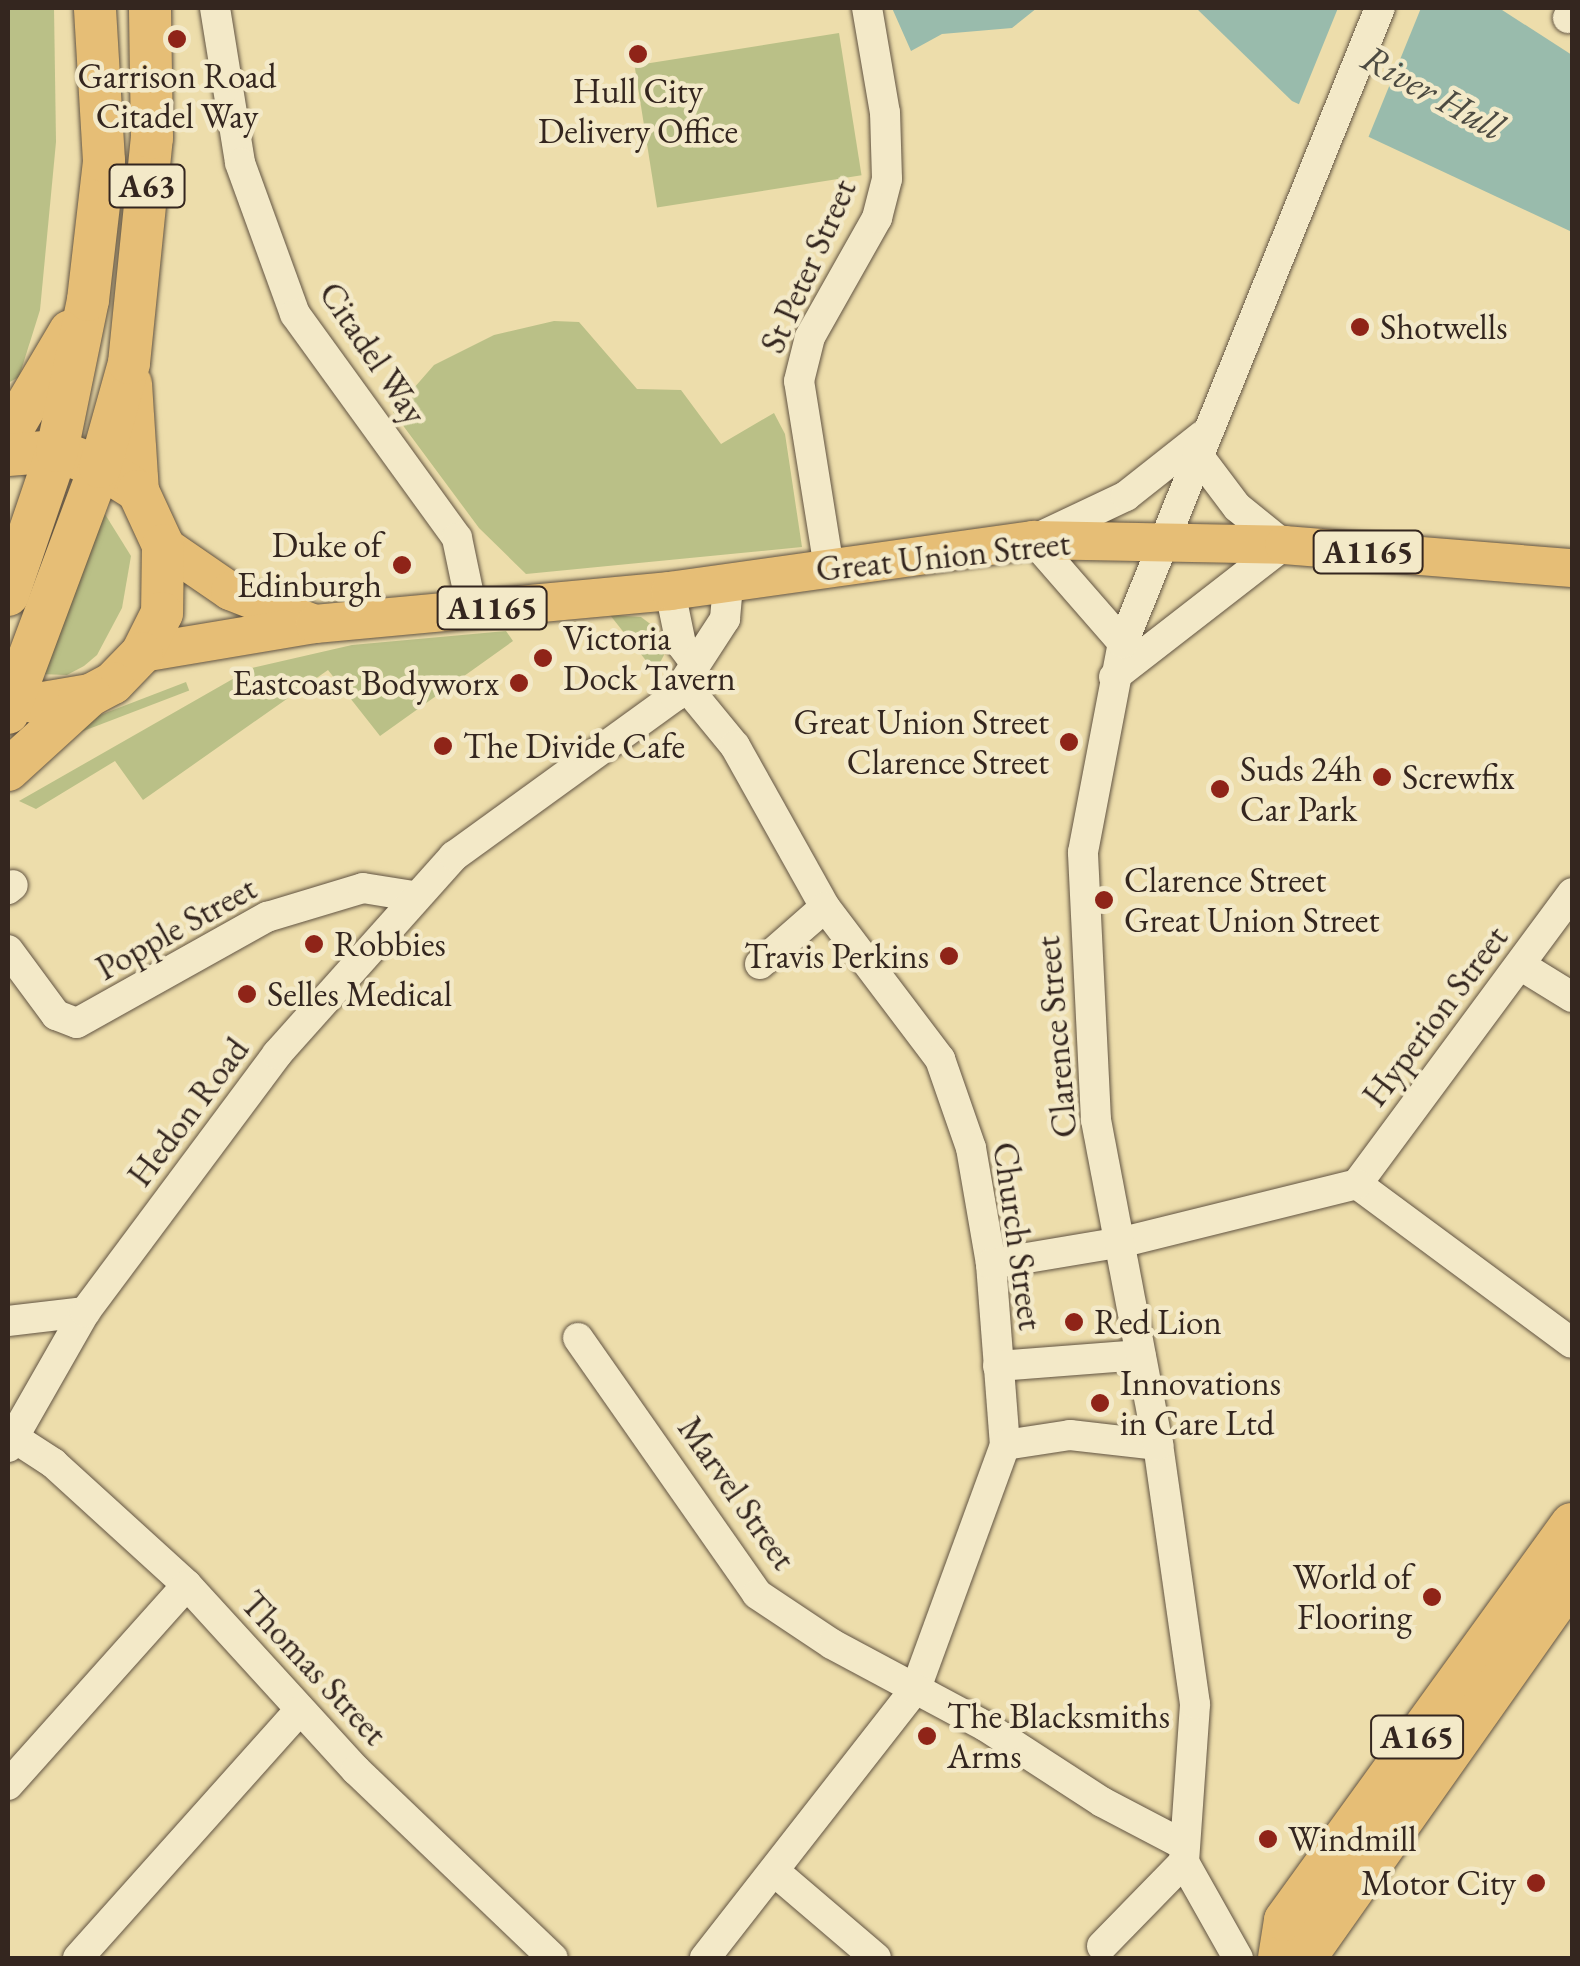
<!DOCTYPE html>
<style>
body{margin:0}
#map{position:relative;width:1580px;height:1966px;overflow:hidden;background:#edddab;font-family:"EB Garamond",serif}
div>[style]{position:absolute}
.green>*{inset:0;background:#bac087;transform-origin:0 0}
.water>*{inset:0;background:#99bbac}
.pier>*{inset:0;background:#edddab}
.roads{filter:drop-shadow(0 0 2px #625442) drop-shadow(0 0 2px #625442)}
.minor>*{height:30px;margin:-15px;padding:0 15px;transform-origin:15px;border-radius:15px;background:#f3e9c8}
.major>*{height:38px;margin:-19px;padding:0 19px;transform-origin:19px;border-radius:19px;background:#e6be76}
.highway>*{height:42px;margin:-21px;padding:0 21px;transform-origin:21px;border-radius:21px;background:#e6be76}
.dots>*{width:28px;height:28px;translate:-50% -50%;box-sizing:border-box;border:5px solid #f3e9c8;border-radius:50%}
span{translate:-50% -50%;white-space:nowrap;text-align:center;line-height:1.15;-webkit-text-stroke:9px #f3e9c8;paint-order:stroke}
.shield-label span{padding:2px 8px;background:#f3e9c8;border:2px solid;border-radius:8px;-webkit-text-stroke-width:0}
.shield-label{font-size:32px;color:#34261f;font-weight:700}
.poi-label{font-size:35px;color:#34261f}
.left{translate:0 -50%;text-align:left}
.right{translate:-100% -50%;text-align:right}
.street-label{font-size:35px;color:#34261f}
.water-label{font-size:38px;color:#4d4b42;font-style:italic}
.frame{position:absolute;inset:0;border:10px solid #34261f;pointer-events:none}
</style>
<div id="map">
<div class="green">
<div style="clip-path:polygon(8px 8px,54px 8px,56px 142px,40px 310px,19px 377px,8px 383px)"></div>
<div style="left:839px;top:33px;width:144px;height:207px;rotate:81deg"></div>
<div style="clip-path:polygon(554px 321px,579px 322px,637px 389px,681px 390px,721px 444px,774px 413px,785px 434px,802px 547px,526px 574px,479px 528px,393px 412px,434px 365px,494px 335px)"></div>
<div style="clip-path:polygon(103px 511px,131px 556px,122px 608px,97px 655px,84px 666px,67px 675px,38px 674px)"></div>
<div style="clip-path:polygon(610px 615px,641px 617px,657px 629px,664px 655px,655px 672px)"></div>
<div style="clip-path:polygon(506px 631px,513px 641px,380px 736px,328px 670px,143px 800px,115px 761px,36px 809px,19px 801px,252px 668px,352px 645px)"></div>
<div style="left:186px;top:682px;width:9px;height:161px;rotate:69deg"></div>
</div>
<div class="water">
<div style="clip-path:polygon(892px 8px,1037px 8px,1012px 28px,942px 34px,911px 51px)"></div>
<div style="clip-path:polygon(1196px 8px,1499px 8px,1572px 55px,1572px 232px,1292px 101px)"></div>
</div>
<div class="pier">
<div style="clip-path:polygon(1338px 8px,1421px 8px,1366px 143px,1297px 109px)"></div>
</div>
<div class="roads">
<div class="minor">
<div style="left:215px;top:8px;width:157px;rotate:80.8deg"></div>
<div style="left:240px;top:163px;width:161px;rotate:70deg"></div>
<div style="left:295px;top:314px;width:276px;rotate:54.1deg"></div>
<div style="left:457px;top:538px;width:74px;rotate:78.2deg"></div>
<div style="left:1568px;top:18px;width:10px;rotate:-66deg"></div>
<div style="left:829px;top:568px;width:189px;rotate:-99.1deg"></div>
<div style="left:799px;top:381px;width:45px;rotate:-76deg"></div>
<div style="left:810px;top:337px;width:137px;rotate:-60.6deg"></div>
<div style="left:877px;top:218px;width:40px;rotate:-75.6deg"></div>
<div style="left:887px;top:179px;width:66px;rotate:-91.7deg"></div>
<div style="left:885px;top:113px;width:107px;rotate:-99.7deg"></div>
<div style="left:670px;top:591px;width:54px;rotate:78.3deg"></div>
<div style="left:681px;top:644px;width:21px;rotate:53deg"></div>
<div style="left:1123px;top:643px;width:137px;rotate:-131.1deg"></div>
<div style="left:1033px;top:540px;width:103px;rotate:-25.3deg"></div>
<div style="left:1126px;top:496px;width:97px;rotate:-38.3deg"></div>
<div style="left:1114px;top:677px;width:215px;rotate:-37.8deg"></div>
<div style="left:1284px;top:545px;width:60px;rotate:-141deg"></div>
<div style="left:1237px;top:507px;width:66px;rotate:-127deg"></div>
<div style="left:684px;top:684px;width:80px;rotate:50.6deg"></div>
<div style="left:735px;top:746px;width:184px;rotate:60.8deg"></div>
<div style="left:825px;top:907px;width:191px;rotate:52.9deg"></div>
<div style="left:940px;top:1059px;width:94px;rotate:70.8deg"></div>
<div style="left:971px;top:1148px;width:118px;rotate:80.2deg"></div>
<div style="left:991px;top:1264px;width:182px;rotate:85.6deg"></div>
<div style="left:1005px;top:1445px;width:259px;rotate:110.1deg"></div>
<div style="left:916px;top:1688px;width:343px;rotate:128deg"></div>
<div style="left:8px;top:889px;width:6px;rotate:-39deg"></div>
<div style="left:8px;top:950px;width:81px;rotate:53.6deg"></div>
<div style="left:56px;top:1015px;width:22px;rotate:21deg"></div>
<div style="left:77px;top:1023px;width:218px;rotate:-29.2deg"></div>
<div style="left:267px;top:917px;width:100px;rotate:-16.8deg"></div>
<div style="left:363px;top:888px;width:51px;rotate:9.1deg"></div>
<div style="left:760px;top:964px;width:86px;rotate:-41.2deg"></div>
<div style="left:1520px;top:965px;width:61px;rotate:31.6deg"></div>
<div style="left:1357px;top:1184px;width:362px;rotate:-53.5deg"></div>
<div style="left:1357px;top:1184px;width:267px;rotate:36.5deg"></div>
<div style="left:991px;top:1264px;width:134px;rotate:-9.5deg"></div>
<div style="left:1123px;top:1242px;width:241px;rotate:-13.9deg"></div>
<div style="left:8px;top:1321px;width:78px;rotate:-6.7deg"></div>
<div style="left:578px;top:1338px;width:312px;rotate:55deg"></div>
<div style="left:757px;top:1594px;width:90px;rotate:33.7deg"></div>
<div style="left:832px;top:1644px;width:174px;rotate:28.2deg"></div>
<div style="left:985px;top:1726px;width:140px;rotate:33deg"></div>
<div style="left:1102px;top:1802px;width:90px;rotate:27.7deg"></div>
<div style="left:998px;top:1366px;width:143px;rotate:-4.4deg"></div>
<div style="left:13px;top:1437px;width:48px;rotate:33deg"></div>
<div style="left:53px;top:1463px;width:181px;rotate:42.3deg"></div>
<div style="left:187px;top:1585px;width:251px;rotate:47.6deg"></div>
<div style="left:356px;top:1770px;width:272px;rotate:43.7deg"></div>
<div style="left:1005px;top:1445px;width:66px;rotate:-8.7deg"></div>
<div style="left:1070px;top:1435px;width:89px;rotate:6.5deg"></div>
<div style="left:8px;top:1447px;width:155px;rotate:-60.3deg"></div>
<div style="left:85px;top:1312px;width:322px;rotate:-53.3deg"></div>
<div style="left:277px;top:1054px;width:266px;rotate:-48.2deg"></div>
<div style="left:454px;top:856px;width:273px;rotate:-35.9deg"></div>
<div style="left:675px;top:696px;width:92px;rotate:-57deg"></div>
<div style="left:725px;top:619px;width:36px;rotate:-85deg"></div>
<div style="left:8px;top:1785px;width:268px;rotate:-48.2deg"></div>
<div style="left:774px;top:1871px;width:134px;rotate:40.5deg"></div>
<div style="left:1102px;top:1946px;width:117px;rotate:-45.7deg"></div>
<div style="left:78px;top:1958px;width:331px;rotate:-48.2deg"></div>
<div style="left:1238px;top:1958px;width:110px;rotate:-119.4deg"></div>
<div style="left:1184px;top:1862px;width:158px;rotate:-86deg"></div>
<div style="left:1195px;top:1704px;width:262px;rotate:-98.1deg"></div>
<div style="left:1158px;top:1445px;width:331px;rotate:-100.8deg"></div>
<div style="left:1096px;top:1120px;width:268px;rotate:-92.8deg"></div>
<div style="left:1083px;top:852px;width:213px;rotate:-79.2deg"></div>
<div style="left:1123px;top:643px;width:685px;rotate:-67.97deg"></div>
</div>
<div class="major">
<div style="left:163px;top:545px;width:81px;rotate:34.5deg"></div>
<div style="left:230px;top:591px;width:88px;rotate:21.3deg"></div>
<div style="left:142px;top:653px;width:175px;rotate:-9.5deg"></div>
<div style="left:315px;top:624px;width:357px;rotate:-5.3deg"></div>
<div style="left:670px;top:591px;width:367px;rotate:-8deg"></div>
<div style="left:1033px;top:540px;width:251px;rotate:1.1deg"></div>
<div style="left:1284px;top:545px;width:289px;rotate:4.6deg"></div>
</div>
<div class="highway">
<div style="left:131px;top:384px;width:107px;rotate:86.3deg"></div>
<div style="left:8px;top:436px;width:122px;rotate:-59.4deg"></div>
<div style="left:8px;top:455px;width:49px;rotate:-4.7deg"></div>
<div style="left:57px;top:451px;width:46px;rotate:20.4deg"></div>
<div style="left:100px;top:467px;width:45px;rotate:32.3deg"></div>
<div style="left:138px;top:491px;width:60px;rotate:65.2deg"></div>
<div style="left:163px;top:545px;width:68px;rotate:90.8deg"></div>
<div style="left:162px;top:613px;width:45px;rotate:116.6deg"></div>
<div style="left:142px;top:653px;width:42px;rotate:134deg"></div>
<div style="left:113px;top:683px;width:26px;rotate:152deg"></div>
<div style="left:90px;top:695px;width:49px;rotate:170.5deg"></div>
<div style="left:42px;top:703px;width:34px;rotate:-172deg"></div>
<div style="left:8px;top:595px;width:152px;rotate:-71.2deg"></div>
<div style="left:57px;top:451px;width:154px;rotate:-78.4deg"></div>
<div style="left:88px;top:300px;width:140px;rotate:-83.4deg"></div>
<div style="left:104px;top:161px;width:153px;rotate:-93.4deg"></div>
<div style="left:8px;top:713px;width:263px;rotate:-69.5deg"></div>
<div style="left:100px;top:467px;width:108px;rotate:-74.4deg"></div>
<div style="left:129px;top:363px;width:226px;rotate:-84.2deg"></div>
<div style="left:152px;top:138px;width:130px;rotate:-90.9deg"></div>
<div style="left:8px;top:770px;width:111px;rotate:-42.4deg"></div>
<div style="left:1279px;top:1958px;width:38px;rotate:-81deg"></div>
<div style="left:1285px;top:1920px;width:489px;rotate:-54.1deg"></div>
<div style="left:1305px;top:1958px;width:463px;rotate:-54.8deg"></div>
</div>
</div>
<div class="dots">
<div style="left:177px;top:39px;background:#8f2418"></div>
<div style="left:638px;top:54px;background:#8f2418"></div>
<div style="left:1360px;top:327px;background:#8f2418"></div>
<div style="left:402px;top:565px;background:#8f2418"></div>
<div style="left:543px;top:658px;background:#8f2418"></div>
<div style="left:519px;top:683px;background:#8f2418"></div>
<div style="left:1069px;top:742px;background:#8f2418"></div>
<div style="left:443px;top:746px;background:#8f2418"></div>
<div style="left:1382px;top:777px;background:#8f2418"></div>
<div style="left:1220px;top:789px;background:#8f2418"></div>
<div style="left:1104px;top:900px;background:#8f2418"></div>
<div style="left:314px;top:944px;background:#8f2418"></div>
<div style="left:949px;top:956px;background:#8f2418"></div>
<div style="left:247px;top:994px;background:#8f2418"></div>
<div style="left:1074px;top:1322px;background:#8f2418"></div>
<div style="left:1100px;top:1403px;background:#8f2418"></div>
<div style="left:1432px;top:1597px;background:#8f2418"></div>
<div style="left:927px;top:1736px;background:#8f2418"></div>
<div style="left:1268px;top:1839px;background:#8f2418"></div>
<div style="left:1536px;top:1883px;background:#8f2418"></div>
</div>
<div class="shield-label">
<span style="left:147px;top:186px">A63</span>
<span style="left:1368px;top:552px">A1165</span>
<span style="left:492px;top:608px">A1165</span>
<span style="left:1417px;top:1737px">A165</span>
</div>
<div class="poi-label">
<span style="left:177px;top:96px">Garrison Road<br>Citadel Way</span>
<span style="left:638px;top:111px">Hull City<br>Delivery Office</span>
<span class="left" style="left:1380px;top:327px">Shotwells</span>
<span class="right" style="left:382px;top:565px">Duke of<br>Edinburgh</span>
<span class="left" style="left:563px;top:658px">Victoria<br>Dock Tavern</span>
<span class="right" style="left:499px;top:683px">Eastcoast Bodyworx</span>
<span class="right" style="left:1049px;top:742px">Great Union Street<br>Clarence Street</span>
<span class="left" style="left:463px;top:746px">The Divide Cafe</span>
<span class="left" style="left:1240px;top:789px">Suds 24h<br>Car Park</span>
<span class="left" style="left:1402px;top:777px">Screwfix</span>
<span class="left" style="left:1124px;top:900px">Clarence Street<br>Great Union Street</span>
<span class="left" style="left:334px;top:944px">Robbies</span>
<span class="right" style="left:929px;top:956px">Travis Perkins</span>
<span class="left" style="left:267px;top:994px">Selles Medical</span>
<span class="left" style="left:1094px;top:1322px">Red Lion</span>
<span class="left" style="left:1120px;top:1403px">Innovations<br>in Care Ltd</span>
<span class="right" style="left:1412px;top:1597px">World of<br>Flooring</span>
<span class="left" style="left:947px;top:1736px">The Blacksmiths<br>Arms</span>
<span class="left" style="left:1288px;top:1839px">Windmill</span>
<span class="right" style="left:1516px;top:1883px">Motor City</span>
</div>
<div class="street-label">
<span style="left:808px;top:266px;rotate:-66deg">St Peter Street</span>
<span style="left:373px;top:353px;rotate:56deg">Citadel Way</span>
<span style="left:943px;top:556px;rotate:-6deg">Great Union Street</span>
<span style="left:176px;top:928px;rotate:-29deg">Popple Street</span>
<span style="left:1435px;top:1016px;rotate:-53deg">Hyperion Street</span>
<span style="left:1056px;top:1037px;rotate:-95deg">Clarence Street</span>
<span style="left:188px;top:1112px;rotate:-53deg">Hedon Road</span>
<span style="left:1018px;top:1236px;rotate:82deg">Church Street</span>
<span style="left:737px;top:1493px;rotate:55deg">Marvel Street</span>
<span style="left:314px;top:1668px;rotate:47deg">Thomas Street</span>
</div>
<div class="water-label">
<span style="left:1433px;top:92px;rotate:29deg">River Hull</span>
</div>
<div class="frame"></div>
</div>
